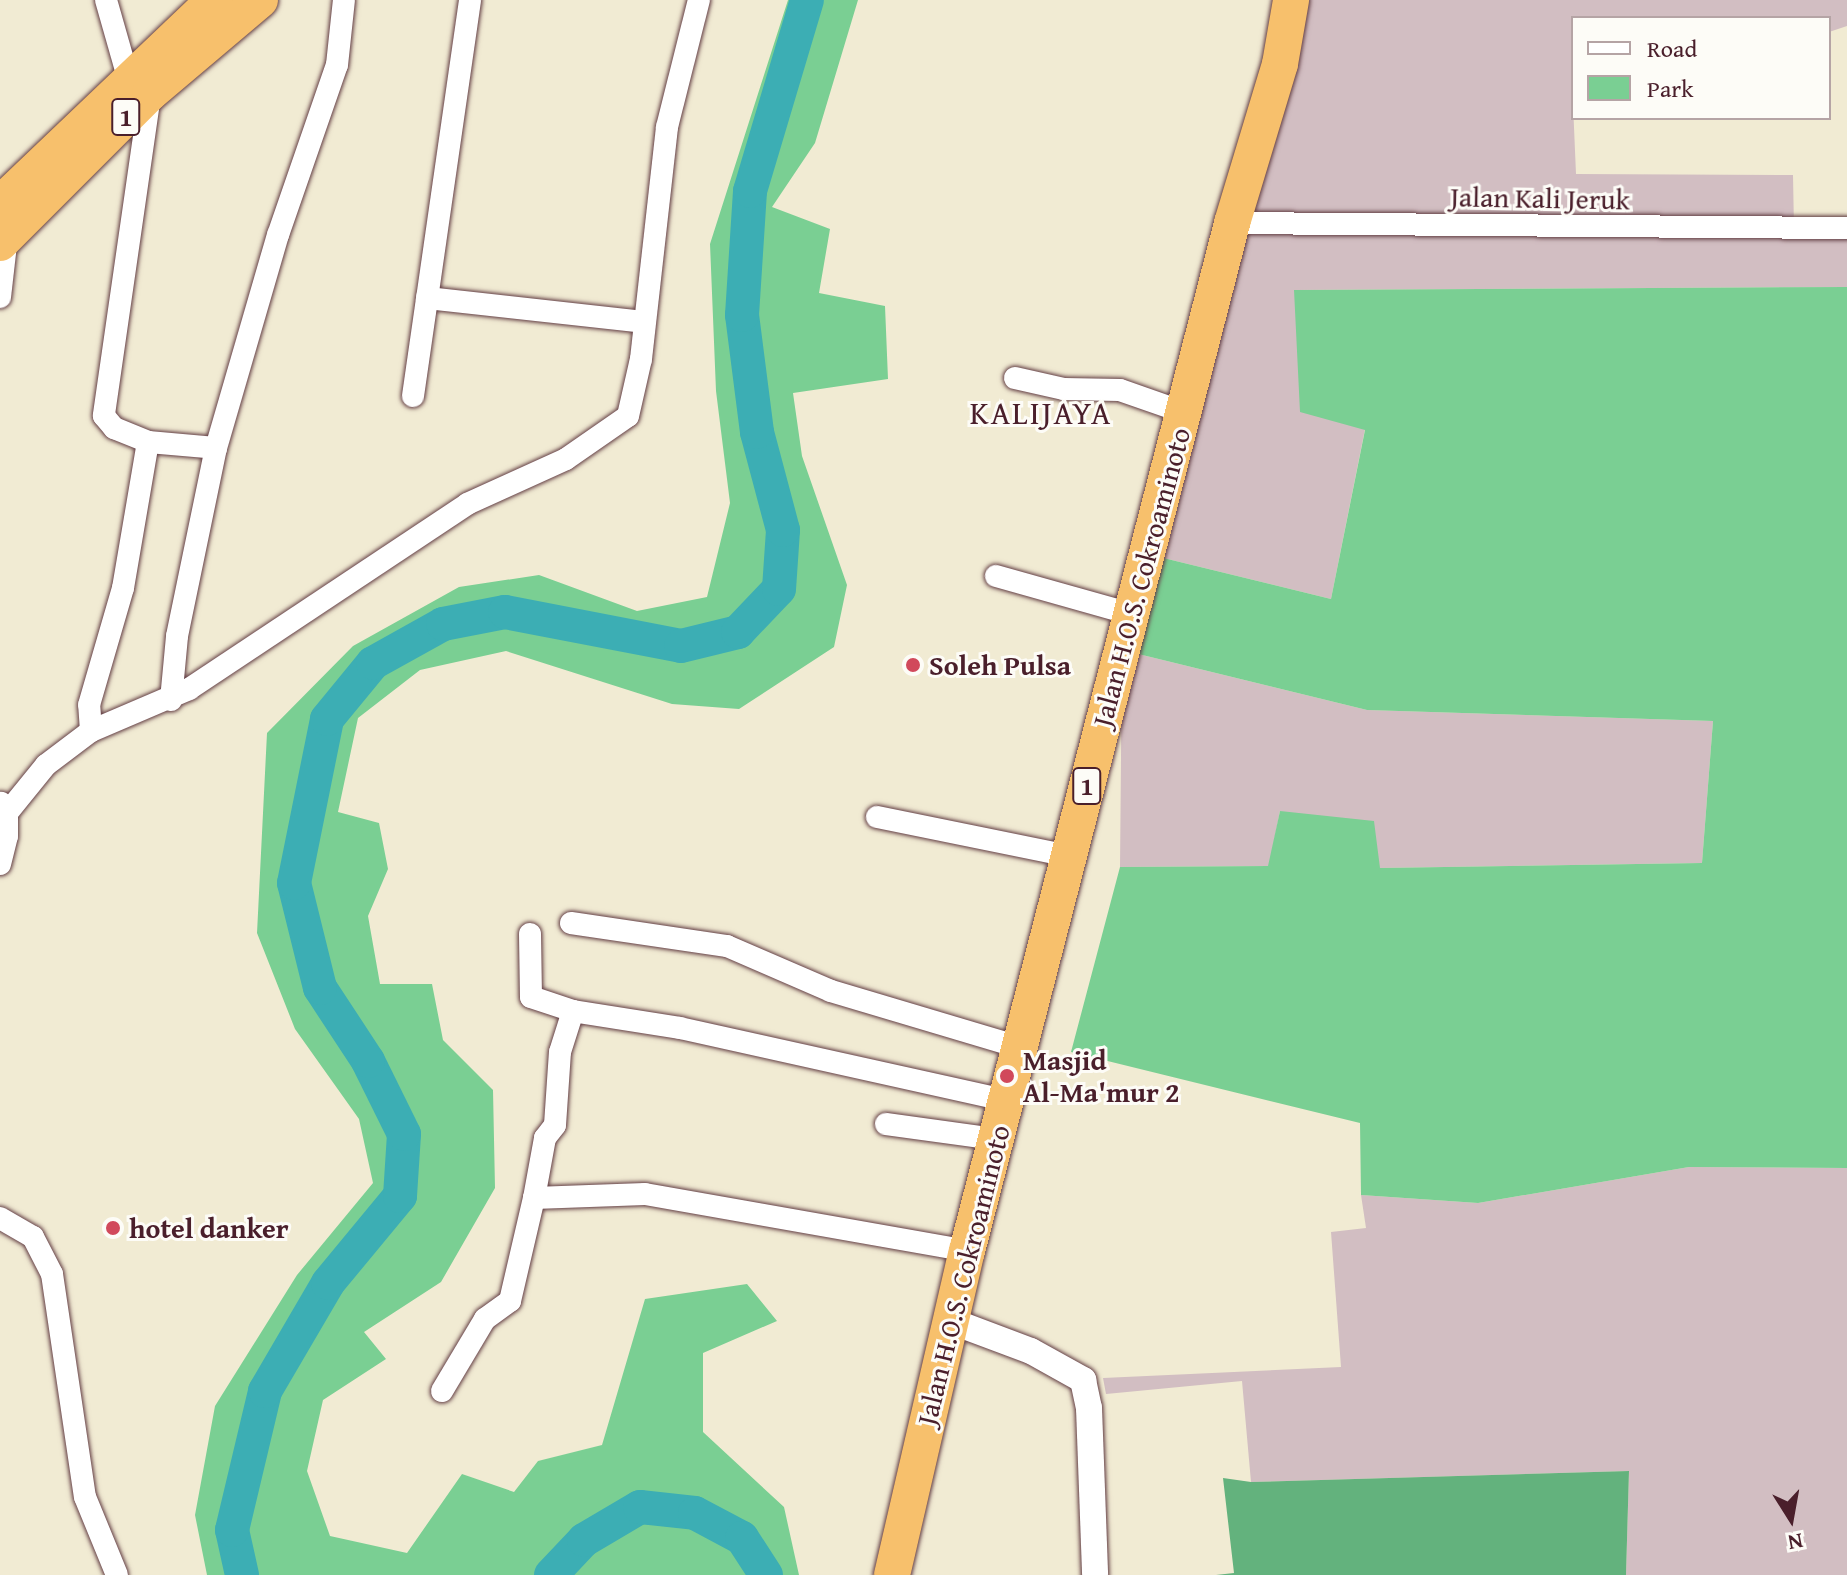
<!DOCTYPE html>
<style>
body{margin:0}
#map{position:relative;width:1847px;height:1575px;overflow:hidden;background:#f1ebd3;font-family:"Gentium Book Plus",serif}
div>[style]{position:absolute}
.industrial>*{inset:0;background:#d2bec2}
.green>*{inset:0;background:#7acf93}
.forest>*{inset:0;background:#63b27d}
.river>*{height:34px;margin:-17px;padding:0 17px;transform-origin:17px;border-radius:17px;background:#3caeb4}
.roads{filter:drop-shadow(0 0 2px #633e44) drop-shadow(0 0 2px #633e44)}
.minor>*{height:22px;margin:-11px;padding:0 11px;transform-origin:11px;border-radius:11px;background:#fff}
.tertiary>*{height:26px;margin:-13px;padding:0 13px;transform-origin:13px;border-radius:13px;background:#fff}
.trunk>*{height:36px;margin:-18px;padding:0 18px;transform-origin:18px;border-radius:18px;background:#f7c06c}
.dots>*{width:22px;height:22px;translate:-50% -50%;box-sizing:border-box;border:4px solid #fdfcf7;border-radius:50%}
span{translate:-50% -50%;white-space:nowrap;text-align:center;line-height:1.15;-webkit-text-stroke:6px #fdfcf7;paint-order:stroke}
.shield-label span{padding:2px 6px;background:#fdfcf7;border:2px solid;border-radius:6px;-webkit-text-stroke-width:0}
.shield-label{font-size:26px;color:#4a1f2b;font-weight:700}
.street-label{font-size:28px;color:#4a1f2b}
.poi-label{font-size:28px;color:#4a1f2b;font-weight:700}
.left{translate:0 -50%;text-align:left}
.quarter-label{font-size:32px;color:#4a1f2b;letter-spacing:2px}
.legend{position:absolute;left:1571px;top:16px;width:260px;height:104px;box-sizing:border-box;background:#fdfcf7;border:2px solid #b5a4a5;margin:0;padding:10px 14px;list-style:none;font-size:24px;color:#4a1f2b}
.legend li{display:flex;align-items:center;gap:16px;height:40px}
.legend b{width:40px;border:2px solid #b5a4a5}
.north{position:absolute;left:1751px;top:1479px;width:80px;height:80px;-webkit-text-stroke:6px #fdfcf7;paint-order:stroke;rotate:169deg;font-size:22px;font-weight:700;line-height:32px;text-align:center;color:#4a1f2b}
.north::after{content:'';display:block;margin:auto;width:28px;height:36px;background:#4a1f2b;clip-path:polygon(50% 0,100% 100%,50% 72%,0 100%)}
</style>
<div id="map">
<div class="industrial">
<div style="clip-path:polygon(1291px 0,1847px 0,1847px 26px,1829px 32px,1829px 18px,1573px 18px,1571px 57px,1576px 174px,1793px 175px,1794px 229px,1847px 228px,1847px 287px,1295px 290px,1365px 429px,1331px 599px,1147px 554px)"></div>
<div style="clip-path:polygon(1122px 650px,1367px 710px,1713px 721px,1702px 863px,1380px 868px,1280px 811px,1269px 866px,1120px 867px)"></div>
<div style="clip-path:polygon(1689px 1167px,1847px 1168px,1847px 1575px,1626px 1575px,1629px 1471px,1251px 1482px,1242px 1381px,1106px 1394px,1103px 1378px,1341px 1367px,1331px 1232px,1366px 1228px,1361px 1195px,1478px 1203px)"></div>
</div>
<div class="green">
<div style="clip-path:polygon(788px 0,858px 0,815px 143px,772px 207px,830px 229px,819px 293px,885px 306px,888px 379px,793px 393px,802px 456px,847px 585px,834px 647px,739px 709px,672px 704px,506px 651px,420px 670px,358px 718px,338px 812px,379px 823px,388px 869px,368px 916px,380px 984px,432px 984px,443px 1040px,493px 1090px,495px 1188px,441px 1282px,364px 1332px,386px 1359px,323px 1400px,307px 1471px,330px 1536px,407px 1553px,462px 1474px,514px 1492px,538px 1461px,602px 1445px,645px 1299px,747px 1284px,777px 1321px,703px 1353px,703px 1432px,784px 1507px,799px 1575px,207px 1575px,195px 1515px,215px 1406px,297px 1275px,373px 1183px,359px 1119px,295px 1029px,257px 933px,267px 733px,353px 646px,459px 587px,539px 575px,637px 611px,707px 597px,730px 503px,716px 391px,710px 244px)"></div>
<div style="clip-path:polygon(1847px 287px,1847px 1168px,1689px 1167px,1478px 1203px,1361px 1195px,1360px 1123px,1071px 1052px,1120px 867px,1268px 866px,1280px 811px,1374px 821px,1380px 868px,1702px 863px,1713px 721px,1367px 710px,1122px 650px,1147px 554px,1331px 599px,1365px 430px,1300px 412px,1294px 290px)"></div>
</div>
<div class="forest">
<div style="clip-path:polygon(1629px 1471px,1626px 1575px,1216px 1575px,1234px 1573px,1223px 1478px,1251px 1482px)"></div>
</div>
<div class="river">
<div style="left:242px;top:1575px;width:46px;rotate:-102.5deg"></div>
<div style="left:232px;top:1530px;width:143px;rotate:-76.6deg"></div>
<div style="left:265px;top:1391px;width:125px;rotate:-59.7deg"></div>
<div style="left:328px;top:1283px;width:113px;rotate:-50.4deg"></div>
<div style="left:400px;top:1196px;width:62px;rotate:-86.3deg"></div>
<div style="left:404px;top:1134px;width:81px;rotate:-116.3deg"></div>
<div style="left:368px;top:1061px;width:87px;rotate:-123.3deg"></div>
<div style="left:320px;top:988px;width:108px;rotate:-103.9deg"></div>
<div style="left:294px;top:883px;width:167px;rotate:-78.6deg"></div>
<div style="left:327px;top:719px;width:72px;rotate:-50.6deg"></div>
<div style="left:373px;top:663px;width:80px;rotate:-29.1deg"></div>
<div style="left:443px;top:624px;width:63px;rotate:-11deg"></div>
<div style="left:505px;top:612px;width:179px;rotate:10.9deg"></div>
<div style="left:681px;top:646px;width:59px;rotate:-13.8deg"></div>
<div style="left:738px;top:632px;width:59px;rotate:-46.4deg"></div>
<div style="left:779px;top:589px;width:59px;rotate:-86.1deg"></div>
<div style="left:783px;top:530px;width:101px;rotate:-104.9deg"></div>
<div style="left:757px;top:432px;width:118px;rotate:-97.3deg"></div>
<div style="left:742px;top:315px;width:124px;rotate:-86.3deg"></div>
<div style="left:750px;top:191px;width:199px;rotate:-73.4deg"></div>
<div style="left:551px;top:1575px;width:48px;rotate:-46.7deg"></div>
<div style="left:584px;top:1540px;width:65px;rotate:-30.5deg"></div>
<div style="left:640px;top:1507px;width:55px;rotate:6.2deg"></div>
<div style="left:695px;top:1513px;width:53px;rotate:28deg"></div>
<div style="left:742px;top:1538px;width:44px;rotate:57deg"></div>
</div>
<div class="roads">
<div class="minor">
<div style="left:106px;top:0;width:80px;rotate:74.1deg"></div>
<div style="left:150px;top:95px;width:324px;rotate:98.2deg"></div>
<div style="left:104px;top:416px;width:16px;rotate:50deg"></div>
<div style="left:114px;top:428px;width:37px;rotate:22deg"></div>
<div style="left:148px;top:442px;width:68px;rotate:5deg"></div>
<div style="left:1232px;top:223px;width:615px;rotate:0.47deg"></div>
<div style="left:0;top:297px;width:61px;rotate:-83.5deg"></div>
<div style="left:427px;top:298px;width:218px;rotate:6.3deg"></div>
<div style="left:1015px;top:378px;width:50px;rotate:12.7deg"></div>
<div style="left:1064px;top:389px;width:56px;rotate:1deg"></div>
<div style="left:1120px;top:390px;width:67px;rotate:19.2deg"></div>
<div style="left:413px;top:396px;width:400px;rotate:-81.8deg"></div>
<div style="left:996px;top:576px;width:140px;rotate:15.7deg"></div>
<div style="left:171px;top:700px;width:64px;rotate:-84.6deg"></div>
<div style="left:177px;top:636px;width:192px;rotate:-78.3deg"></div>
<div style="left:216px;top:448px;width:222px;rotate:-73.8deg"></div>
<div style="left:278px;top:235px;width:180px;rotate:-70.9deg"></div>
<div style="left:337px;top:65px;width:65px;rotate:-83.9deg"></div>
<div style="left:91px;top:731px;width:26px;rotate:-94deg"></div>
<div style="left:89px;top:705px;width:122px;rotate:-73.8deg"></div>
<div style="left:123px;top:588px;width:148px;rotate:-80.3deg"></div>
<div style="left:7px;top:813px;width:62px;rotate:-50.9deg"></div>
<div style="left:46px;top:765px;width:56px;rotate:-37.1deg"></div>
<div style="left:91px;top:731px;width:107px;rotate:-23.2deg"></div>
<div style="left:189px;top:689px;width:334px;rotate:-33.6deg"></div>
<div style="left:467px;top:504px;width:109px;rotate:-24.4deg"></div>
<div style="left:566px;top:459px;width:75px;rotate:-34.7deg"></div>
<div style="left:628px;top:416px;width:58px;rotate:-77.2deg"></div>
<div style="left:641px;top:359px;width:233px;rotate:-83.6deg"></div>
<div style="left:667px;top:127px;width:131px;rotate:-75.9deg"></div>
<div style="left:877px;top:817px;width:195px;rotate:11.5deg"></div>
<div style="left:0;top:864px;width:29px;rotate:-76deg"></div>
<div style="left:7px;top:836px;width:23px;rotate:-90deg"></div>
<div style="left:7px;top:813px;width:12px;rotate:-121deg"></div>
<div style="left:571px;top:923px;width:158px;rotate:8.4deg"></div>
<div style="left:727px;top:946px;width:113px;rotate:23.4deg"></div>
<div style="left:831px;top:991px;width:196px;rotate:16.6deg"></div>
<div style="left:530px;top:934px;width:63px;rotate:89.1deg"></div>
<div style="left:531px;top:997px;width:44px;rotate:18.4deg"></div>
<div style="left:886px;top:1124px;width:111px;rotate:7.8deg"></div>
<div style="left:534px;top:1198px;width:61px;rotate:-79.6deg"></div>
<div style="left:545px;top:1138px;width:16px;rotate:-52deg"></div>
<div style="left:555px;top:1125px;width:73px;rotate:-86.1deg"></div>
<div style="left:560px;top:1052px;width:43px;rotate:-72.4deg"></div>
<div style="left:573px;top:1011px;width:108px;rotate:9deg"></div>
<div style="left:680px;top:1028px;width:334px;rotate:12.5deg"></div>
<div style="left:0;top:1218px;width:38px;rotate:30deg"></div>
<div style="left:33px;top:1237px;width:42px;rotate:62.8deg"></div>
<div style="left:52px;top:1274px;width:225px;rotate:81.6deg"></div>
<div style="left:85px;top:1497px;width:84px;rotate:67.7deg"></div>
<div style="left:442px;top:1391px;width:84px;rotate:-59.2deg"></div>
<div style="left:485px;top:1319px;width:31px;rotate:-36deg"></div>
<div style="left:510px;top:1301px;width:106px;rotate:-76.9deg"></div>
<div style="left:534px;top:1198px;width:111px;rotate:-2.1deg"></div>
<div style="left:645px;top:1194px;width:327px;rotate:10deg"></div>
</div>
<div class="tertiary">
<div style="left:951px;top:1321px;width:85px;rotate:20.6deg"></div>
<div style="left:1031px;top:1351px;width:60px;rotate:29.1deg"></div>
<div style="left:1083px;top:1380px;width:29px;rotate:78deg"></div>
<div style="left:1089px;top:1408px;width:167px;rotate:87.9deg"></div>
</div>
<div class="trunk">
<div style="left:0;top:204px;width:296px;rotate:-43.6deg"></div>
<div style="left:0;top:243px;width:212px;rotate:-45deg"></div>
<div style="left:150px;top:93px;width:144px;rotate:-40.2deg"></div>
<div style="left:892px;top:1575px;width:333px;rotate:-77deg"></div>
<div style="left:967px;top:1251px;width:1062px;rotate:-75.54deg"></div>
<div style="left:1232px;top:223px;width:166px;rotate:-73.2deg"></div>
<div style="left:1280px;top:64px;width:65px;rotate:-80.2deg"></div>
</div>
</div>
<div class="dots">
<div style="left:913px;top:665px;background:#d1495b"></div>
<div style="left:1007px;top:1076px;background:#d1495b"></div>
<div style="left:113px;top:1228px;background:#d1495b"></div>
</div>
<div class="shield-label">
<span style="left:126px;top:117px">1</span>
<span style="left:1087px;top:786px">1</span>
</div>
<div class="street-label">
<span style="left:1540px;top:198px;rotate:1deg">Jalan Kali Jeruk</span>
<span style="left:1141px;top:577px;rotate:-75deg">Jalan H.O.S. Cokroaminoto</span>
<span style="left:963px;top:1275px;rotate:-76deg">Jalan H.O.S. Cokroaminoto</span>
</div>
<div class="poi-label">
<span class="left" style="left:929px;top:665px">Soleh Pulsa</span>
<span class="left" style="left:1023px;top:1076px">Masjid<br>Al-Ma'mur 2</span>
<span class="left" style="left:129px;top:1228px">hotel danker</span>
</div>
<div class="quarter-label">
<span style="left:1041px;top:413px">KALIJAYA</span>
</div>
<ul class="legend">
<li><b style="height:10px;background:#fff"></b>Road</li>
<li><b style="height:22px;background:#7acf93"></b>Park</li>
</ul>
<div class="north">N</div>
</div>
